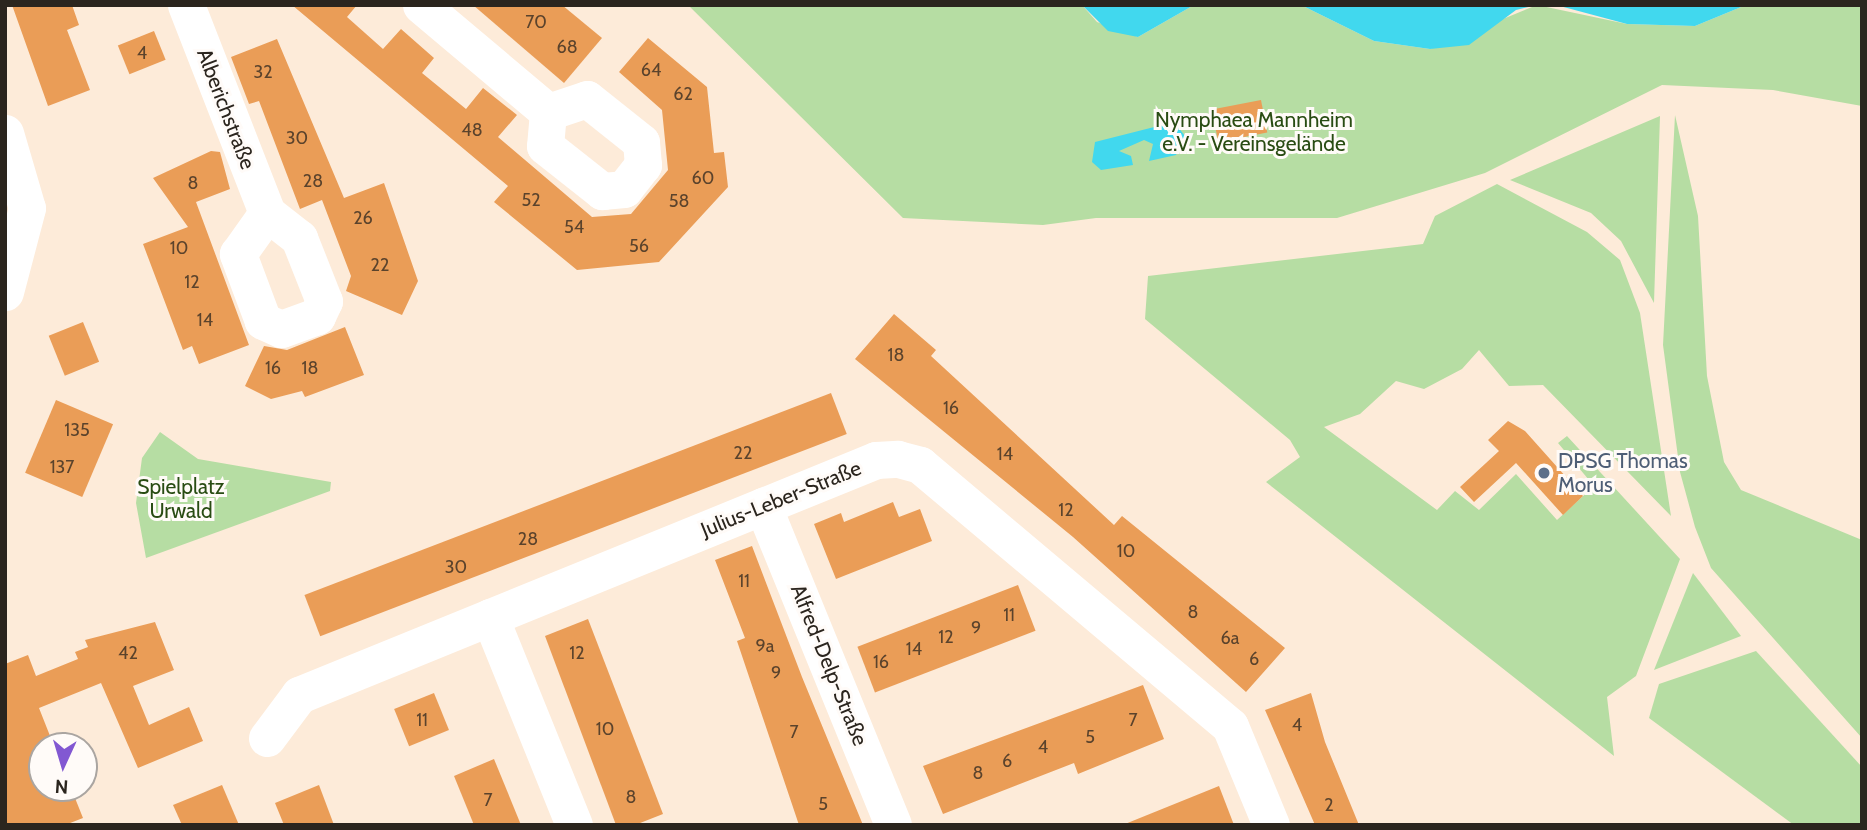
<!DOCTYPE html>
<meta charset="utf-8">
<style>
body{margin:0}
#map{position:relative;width:1867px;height:830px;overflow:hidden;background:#fdebd9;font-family:Cabin,sans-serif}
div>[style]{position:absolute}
.green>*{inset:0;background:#b6dda3}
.water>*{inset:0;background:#41d8ee}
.building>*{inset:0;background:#ea9d57;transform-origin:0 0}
.minor>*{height:37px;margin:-18.5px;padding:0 18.5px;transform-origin:18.5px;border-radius:18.5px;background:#fff}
.dots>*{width:19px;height:19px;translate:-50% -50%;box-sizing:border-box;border:4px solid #fffbf8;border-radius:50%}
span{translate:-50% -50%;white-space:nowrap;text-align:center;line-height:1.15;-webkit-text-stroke:6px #fffbf8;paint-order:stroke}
.number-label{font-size:18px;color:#5b432c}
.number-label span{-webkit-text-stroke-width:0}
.street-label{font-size:21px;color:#2b251e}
.park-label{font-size:21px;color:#294c13}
.service-label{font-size:21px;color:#4e5e75}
.left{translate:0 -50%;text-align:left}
.frame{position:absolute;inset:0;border:7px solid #2b251e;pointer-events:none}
.north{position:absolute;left:28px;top:732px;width:70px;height:70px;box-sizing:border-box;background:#fffbf8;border:2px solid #aaa5a1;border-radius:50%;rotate:184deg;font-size:19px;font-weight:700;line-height:28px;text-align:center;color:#2b251e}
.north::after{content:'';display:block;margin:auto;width:24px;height:32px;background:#8258d2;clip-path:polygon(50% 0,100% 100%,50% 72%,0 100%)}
</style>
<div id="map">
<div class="green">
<div style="clip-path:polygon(688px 5px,1082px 5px,1097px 22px,1138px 37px,1194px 5px,1301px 5px,1374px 41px,1430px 49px,1537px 5px,1627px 24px,1695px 26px,1746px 5px,1862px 5px,1862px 106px,1773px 90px,1662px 85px,1485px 173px,1337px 218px,1096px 218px,1043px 225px,903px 218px)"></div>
<div style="clip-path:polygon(1675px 115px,1698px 216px,1707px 376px,1724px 462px,1741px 490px,1862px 540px,1862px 738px,1711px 568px,1695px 527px,1680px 472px,1663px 345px)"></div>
<div style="clip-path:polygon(1660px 116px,1654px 303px,1621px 241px,1591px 213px,1510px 180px)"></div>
<div style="clip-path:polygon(1497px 184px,1587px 232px,1620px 260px,1640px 313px,1671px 516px,1543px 385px,1509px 386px,1479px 350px,1462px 369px,1424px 389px,1396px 381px,1360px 414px,1324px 427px,1437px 510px,1455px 491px,1479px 510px,1516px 474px,1557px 520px,1594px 486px,1558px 443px,1567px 436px,1680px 559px,1636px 676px,1607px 697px,1614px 756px,1266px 482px,1300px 457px,1290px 440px,1145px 319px,1148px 276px,1423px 244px,1435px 216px)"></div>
<div style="clip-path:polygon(160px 432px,198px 459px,331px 482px,330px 491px,146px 558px,136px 503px,142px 458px)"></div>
<div style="clip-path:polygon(1693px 573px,1741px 636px,1654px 670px)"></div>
<div style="clip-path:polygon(1756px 651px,1862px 767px,1862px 825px,1794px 825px,1649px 718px,1659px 684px)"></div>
</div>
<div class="water">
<div style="clip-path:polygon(1082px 5px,1194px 5px,1138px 37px,1108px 31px)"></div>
<div style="clip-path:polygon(1301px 5px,1537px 5px,1516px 10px,1469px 45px,1430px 49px,1374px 41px)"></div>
<div style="clip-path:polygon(1556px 5px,1746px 5px,1695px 26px,1627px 24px)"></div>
<div style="clip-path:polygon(1174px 122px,1185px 136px,1176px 155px,1149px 161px,1153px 144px,1144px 140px,1119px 151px,1131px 156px,1133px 165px,1101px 170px,1092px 162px,1095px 142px)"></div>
</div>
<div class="building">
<div style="clip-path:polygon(12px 5px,72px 5px,79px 25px,67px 30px,90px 90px,48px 106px)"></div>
<div style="clip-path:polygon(292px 5px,357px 5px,347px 17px,383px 49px,401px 29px,434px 58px,422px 73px,466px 109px,483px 88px,517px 115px,498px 137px,592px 217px,631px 214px,668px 170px,662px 110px,619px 72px,648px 38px,707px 87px,714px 153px,724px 152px,728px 187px,659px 262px,577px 270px,494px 202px,508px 186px)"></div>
<div style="clip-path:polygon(473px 5px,562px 5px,602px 38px,564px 83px)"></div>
<div style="left:154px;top:31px;width:31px;height:39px;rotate:68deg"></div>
<div style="clip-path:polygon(277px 39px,344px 198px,384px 183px,418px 281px,402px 315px,346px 291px,351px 276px,322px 200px,300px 209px,259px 101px,249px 104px,231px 57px)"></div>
<div style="left:1261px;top:100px;width:33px;height:50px;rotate:79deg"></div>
<div style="clip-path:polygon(211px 151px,220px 152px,230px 189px,196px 202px,249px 345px,199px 364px,192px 346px,183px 350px,143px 244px,188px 227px,153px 178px)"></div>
<div style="clip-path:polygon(894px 314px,936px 350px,931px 356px,1114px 525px,1122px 516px,1285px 648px,1246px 692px,1073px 537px,855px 359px)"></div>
<div style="left:83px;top:322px;width:43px;height:37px;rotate:68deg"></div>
<div style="clip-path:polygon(345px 327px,364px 375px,305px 397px,302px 391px,271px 399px,245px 386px,264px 346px,287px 350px)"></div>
<div style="left:831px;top:393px;width:44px;height:564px;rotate:69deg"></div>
<div style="left:56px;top:400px;width:62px;height:79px;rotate:23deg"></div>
<div style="clip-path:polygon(1508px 421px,1525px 431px,1583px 496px,1563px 515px,1516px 463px,1474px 502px,1460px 487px,1499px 451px,1488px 440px)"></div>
<div style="clip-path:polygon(893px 502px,899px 517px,920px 509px,932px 541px,836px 579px,814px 524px,841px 513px,844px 522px)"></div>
<div style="clip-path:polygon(752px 546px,802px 677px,863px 825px,799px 825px,737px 641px,745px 638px,715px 560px)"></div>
<div style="left:1018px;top:585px;width:49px;height:172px;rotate:69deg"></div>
<div style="clip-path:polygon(588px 619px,663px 814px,635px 825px,616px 825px,545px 636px)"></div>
<div style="clip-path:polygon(155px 622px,174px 670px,133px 686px,149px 725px,189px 707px,203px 741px,138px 768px,101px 683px,39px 708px,54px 746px,42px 746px,42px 788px,71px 788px,83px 818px,65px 825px,5px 825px,5px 664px,28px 655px,36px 676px,78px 659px,75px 652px,88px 647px,85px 640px)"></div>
<div style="clip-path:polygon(1143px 685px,1164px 739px,1078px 774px,1074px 763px,943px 814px,923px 766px)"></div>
<div style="left:434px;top:693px;width:40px;height:43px;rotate:68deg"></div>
<div style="clip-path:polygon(1311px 693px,1325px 742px,1359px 825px,1315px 825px,1265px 710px)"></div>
<div style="clip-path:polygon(494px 759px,521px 825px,474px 825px,454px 776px)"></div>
<div style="clip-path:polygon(222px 785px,239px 825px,182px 825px,173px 805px)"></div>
<div style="clip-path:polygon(319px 785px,334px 825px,284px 825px,275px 803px)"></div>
<div style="clip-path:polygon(1219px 786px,1234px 825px,1126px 825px,1125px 824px)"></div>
</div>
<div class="minor">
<div style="left:186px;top:5px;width:223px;rotate:68.7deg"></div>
<div style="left:267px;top:213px;width:41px;rotate:38deg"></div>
<div style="left:299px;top:238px;width:68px;rotate:68.4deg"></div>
<div style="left:324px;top:301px;width:17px;rotate:115deg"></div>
<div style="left:317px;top:316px;width:38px;rotate:160deg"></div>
<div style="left:281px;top:329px;width:20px;rotate:-156deg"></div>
<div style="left:263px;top:321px;width:72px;rotate:-110.5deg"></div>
<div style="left:238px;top:254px;width:50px;rotate:-54.7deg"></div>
<div style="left:421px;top:5px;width:166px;rotate:40.1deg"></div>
<div style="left:548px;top:112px;width:34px;rotate:95deg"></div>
<div style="left:545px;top:146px;width:73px;rotate:38.3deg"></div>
<div style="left:602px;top:191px;width:22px;rotate:-5deg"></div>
<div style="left:624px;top:189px;width:31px;rotate:-52deg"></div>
<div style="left:643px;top:165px;width:23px;rotate:-95deg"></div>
<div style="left:641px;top:142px;width:69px;rotate:-141.5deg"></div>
<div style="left:587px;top:99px;width:41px;rotate:161.6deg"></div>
<div style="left:5px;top:133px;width:78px;rotate:73.7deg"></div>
<div style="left:27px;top:208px;width:87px;rotate:104.7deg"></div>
<div style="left:763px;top:506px;width:344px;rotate:67.8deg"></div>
<div style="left:490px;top:617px;width:224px;rotate:68deg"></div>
<div style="left:267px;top:738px;width:54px;rotate:-53.3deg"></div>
<div style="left:299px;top:695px;width:623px;rotate:-22.16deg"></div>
<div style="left:876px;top:460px;width:22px;rotate:-3deg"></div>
<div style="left:898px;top:459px;width:23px;rotate:15deg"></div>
<div style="left:920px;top:465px;width:405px;rotate:40.1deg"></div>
<div style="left:1230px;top:726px;width:107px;rotate:67.5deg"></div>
</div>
<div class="dots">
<div style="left:1544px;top:473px;background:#5c6f8a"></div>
</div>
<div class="number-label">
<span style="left:536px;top:22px">70</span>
<span style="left:567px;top:47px">68</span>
<span style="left:142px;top:53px">4</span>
<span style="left:651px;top:70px">64</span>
<span style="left:263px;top:72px">32</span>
<span style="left:683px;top:94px">62</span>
<span style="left:472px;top:130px">48</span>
<span style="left:297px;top:138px">30</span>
<span style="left:703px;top:178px">60</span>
<span style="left:313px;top:181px">28</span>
<span style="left:193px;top:183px">8</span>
<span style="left:531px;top:200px">52</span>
<span style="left:679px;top:201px">58</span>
<span style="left:363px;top:218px">26</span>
<span style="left:574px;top:227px">54</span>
<span style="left:639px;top:246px">56</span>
<span style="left:179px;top:248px">10</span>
<span style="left:380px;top:265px">22</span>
<span style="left:192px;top:282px">12</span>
<span style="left:205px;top:320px">14</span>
<span style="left:896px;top:355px">18</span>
<span style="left:273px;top:368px">16</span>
<span style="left:310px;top:368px">18</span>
<span style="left:951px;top:408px">16</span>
<span style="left:77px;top:430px">135</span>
<span style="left:743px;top:453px">22</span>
<span style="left:1005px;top:454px">14</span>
<span style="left:62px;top:467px">137</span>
<span style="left:1066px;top:510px">12</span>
<span style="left:528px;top:539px">28</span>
<span style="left:1126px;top:551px">10</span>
<span style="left:456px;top:567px">30</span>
<span style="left:744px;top:581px">11</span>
<span style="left:1193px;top:612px">8</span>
<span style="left:1009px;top:615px">11</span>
<span style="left:976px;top:628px">9</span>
<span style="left:946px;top:637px">12</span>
<span style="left:1230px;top:638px">6a</span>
<span style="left:765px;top:646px">9a</span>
<span style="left:914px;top:649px">14</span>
<span style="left:128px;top:653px">42</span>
<span style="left:577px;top:653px">12</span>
<span style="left:1254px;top:659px">6</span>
<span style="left:881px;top:662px">16</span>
<span style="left:776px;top:673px">9</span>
<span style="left:422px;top:720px">11</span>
<span style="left:1133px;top:720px">7</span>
<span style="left:1297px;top:725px">4</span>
<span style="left:605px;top:729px">10</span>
<span style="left:794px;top:732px">7</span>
<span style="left:1090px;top:737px">5</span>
<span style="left:1043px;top:747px">4</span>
<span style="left:1007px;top:761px">6</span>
<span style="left:978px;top:773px">8</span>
<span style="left:631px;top:797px">8</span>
<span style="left:488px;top:800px">7</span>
<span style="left:823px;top:804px">5</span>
<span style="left:1329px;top:805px">2</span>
</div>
<div class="street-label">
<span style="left:226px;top:109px;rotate:69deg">Alberichstraße</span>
<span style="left:781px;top:499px;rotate:-22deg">Julius-Leber-Straße</span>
<span style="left:829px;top:665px;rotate:68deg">Alfred-Delp-Straße</span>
</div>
<div class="park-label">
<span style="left:1254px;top:132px">Nymphaea Mannheim<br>e.V. - Vereinsgelände</span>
<span style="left:181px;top:499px">Spielplatz<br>Urwald</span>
</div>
<div class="service-label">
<span class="left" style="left:1558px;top:473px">DPSG Thomas<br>Morus</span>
</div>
<div class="frame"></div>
<div class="north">N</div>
</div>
